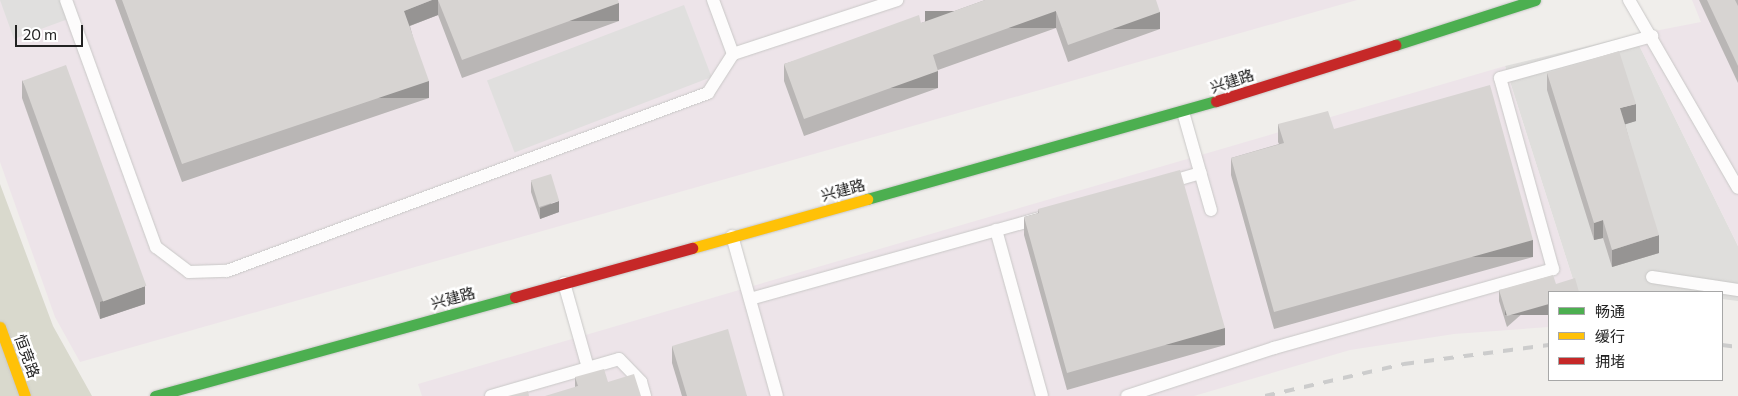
<!DOCTYPE html>
<meta charset="utf-8">
<style>
body{margin:0}
#map{position:relative;width:1738px;height:396px;overflow:hidden;background:#f0eeeb;font-family:Commissioner,"Noto Sans SC",sans-serif}
div>[style]{position:absolute}
.residential>*{inset:0;background:#dfdedc}
.industrial>*{inset:0;background:#ede4e9}
.construction>*{inset:0;background:#d9d9cd}
.parking>*{inset:0;background:#e0dfde;transform-origin:0 0}
.roads{filter:drop-shadow(0 0 1px #c9c8c7) drop-shadow(0 0 1px #c9c8c7)}
.lane>*{height:12px;margin:-6px;padding:0 6px;transform-origin:6px;border-radius:6px;background:#fdfcfc}
.fast>*{height:11px;margin:-5.5px;padding:0 5.5px;transform-origin:5.5px;border-radius:5.5px;background:#4caf50}
.slow>*{height:11px;margin:-5.5px;padding:0 5.5px;transform-origin:5.5px;border-radius:5.5px;background:#ffc107}
.jam>*{height:11px;margin:-5.5px;padding:0 5.5px;transform-origin:5.5px;border-radius:5.5px;background:#c62828}
.rail>*{height:4px;margin-top:-2px;transform-origin:0;background:repeating-linear-gradient(90deg,#ccc 0 10px,transparent 0 20px)}
.wall>*{inset:0;background:#b9b6b5}
.shaded-wall>*{inset:0;background:#969493;transform-origin:0 0}
.building>*{inset:0;background:#d7d4d2;transform-origin:0 0}
span{translate:-50% -50%;white-space:nowrap;text-align:center;line-height:1.15;-webkit-text-stroke:5px #fff;paint-order:stroke}
.street-label{font-size:15px;color:#222}
.legend{position:absolute;left:1548px;top:291px;width:175px;height:90px;box-sizing:border-box;background:#fff;border:1px solid #a7a7a7;margin:0;padding:6px 9px;list-style:none;font-size:15px;color:#222}
.legend li{display:flex;align-items:center;gap:10px;height:25px}
.legend b{width:25px;border:1px solid #a7a7a7}
.scale{position:absolute;left:15px;top:25px;width:68px;height:22px;box-sizing:border-box;border:2px solid #222;border-top:0;padding-left:6px;font-size:15px;line-height:18px;white-space:nowrap;color:#222;-webkit-text-stroke:4px #fff;paint-order:stroke}
</style>
<div id="map">
<div class="residential">
<div style="clip-path:polygon(1634px 35px,1738px 246px,1738px 301px,1722px 299px,1722px 292px,1577px 292px,1505px 66px)"></div>
</div>
<div class="industrial">
<div style="clip-path:polygon(0 0,1357px 0,80px 362px,55px 317px,0 162px)"></div>
<div style="clip-path:polygon(1692px 0,1738px 0,1738px 246px,1634px 35px,1701px 22px)"></div>
<div style="clip-path:polygon(1505px 66px,1577px 292px,1549px 292px,1549px 327px,1454px 334px,1350px 350px,1194px 396px,422px 396px,418px 384px)"></div>
</div>
<div class="construction">
<div style="clip-path:polygon(0 184px,53px 326px,92px 396px,0 396px)"></div>
</div>
<div class="parking">
<div style="clip-path:polygon(0 0,61px 0,68px 19px,14px 39px)"></div>
<div style="left:684px;top:5px;width:77px;height:211px;rotate:69deg"></div>
</div>
<div class="roads">
<div class="lane">
<div style="left:66px;top:0;width:263px;rotate:70deg"></div>
<div style="left:156px;top:247px;width:41px;rotate:37.1deg"></div>
<div style="left:189px;top:272px;width:38px;rotate:-2deg"></div>
<div style="left:227px;top:271px;width:513px;rotate:-20.31deg"></div>
<div style="left:708px;top:93px;width:46px;rotate:-57.3deg"></div>
<div style="left:733px;top:54px;width:173px;rotate:-18.2deg"></div>
<div style="left:713px;top:0;width:58px;rotate:69.7deg"></div>
<div style="left:1629px;top:0;width:217px;rotate:59.9deg"></div>
<div style="left:1183px;top:112px;width:102px;rotate:74.1deg"></div>
<div style="left:1166px;top:183px;width:36px;rotate:-16deg"></div>
<div style="left:996px;top:230px;width:172px;rotate:74.5deg"></div>
<div style="left:732px;top:236px;width:166px;rotate:74.3deg"></div>
<div style="left:1652px;top:277px;width:87px;rotate:8.6deg"></div>
<div style="left:564px;top:283px;width:88px;rotate:74.2deg"></div>
<div style="left:750px;top:299px;width:302px;rotate:-15.6deg"></div>
<div style="left:491px;top:396px;width:133px;rotate:-16.1deg"></div>
<div style="left:619px;top:359px;width:32px;rotate:46deg"></div>
<div style="left:641px;top:382px;width:15px;rotate:74deg"></div>
<div style="left:1127px;top:396px;width:155px;rotate:-18.1deg"></div>
<div style="left:1274px;top:348px;width:290px;rotate:-15.8deg"></div>
<div style="left:1553px;top:269px;width:198px;rotate:-105.5deg"></div>
<div style="left:1500px;top:78px;width:158px;rotate:-15.4deg"></div>
</div>
<div class="fast">
<div style="left:1395px;top:45px;width:147px;rotate:-17.8deg"></div>
<div style="left:867px;top:199px;width:362px;rotate:-15.7deg"></div>
<div style="left:155px;top:396px;width:373px;rotate:-15.4deg"></div>
</div>
<div class="slow">
<div style="left:692px;top:248px;width:182px;rotate:-15.6deg"></div>
<div style="left:0;top:327px;width:73px;rotate:70.1deg"></div>
</div>
<div class="jam">
<div style="left:1216px;top:101px;width:188px;rotate:-17.4deg"></div>
<div style="left:515px;top:297px;width:184px;rotate:-15.5deg"></div>
</div>
</div>
<div class="rail">
<div style="left:1722px;top:345px;width:16px;rotate:7deg"></div>
<div style="left:1265px;top:396px;width:143px;rotate:-13deg"></div>
<div style="left:1404px;top:364px;width:146px;rotate:-7.5deg"></div>
</div>
<div class="wall">
<div style="clip-path:polygon(115px 0,618px 0,619px 21px,462px 78px,438px 15px,410px 26px,429px 98px,182px 182px)"></div>
<div style="clip-path:polygon(985px 0,1160px 29px,1068px 62px,1056px 28px,938px 70px,938px 88px,804px 136px,784px 81px,784px 64px,921px 23px)"></div>
<div style="clip-path:polygon(1699px 0,1738px 0,1738px 83px)"></div>
<div style="clip-path:polygon(1547px 73px,1636px 121px,1625px 124px,1659px 253px,1612px 267px,1603px 238px,1594px 240px,1547px 90px)"></div>
<div style="clip-path:polygon(22px 80px,145px 304px,100px 319px,22px 98px)"></div>
<div style="clip-path:polygon(1278px 124px,1334px 129px,1533px 257px,1274px 329px,1231px 175px,1231px 158px,1279px 144px,1278px 142px)"></div>
<div style="clip-path:polygon(531px 181px,559px 212px,540px 219px,531px 192px)"></div>
<div style="clip-path:polygon(1038px 209px,1225px 345px,1067px 390px,1024px 235px,1024px 217px,1038px 213px)"></div>
<div style="clip-path:polygon(1556px 284px,1507px 327px,1499px 301px,1499px 290px)"></div>
<div style="clip-path:polygon(672px 346px,747px 396px,682px 396px,672px 363px)"></div>
<div style="clip-path:polygon(575px 377px,608px 382px,575px 387px)"></div>
</div>
<div class="shaded-wall">
<div style="clip-path:polygon(432px 0,438px 0,438px 15px,404px 28px,404px 11px)"></div>
<div style="left:619px;top:3px;width:18px;height:167px;rotate:90deg"></div>
<div style="left:1056px;top:11px;width:17px;height:131px;rotate:90deg"></div>
<div style="left:1160px;top:12px;width:17px;height:98px;rotate:90deg"></div>
<div style="left:938px;top:71px;width:17px;height:142px;rotate:90deg"></div>
<div style="left:429px;top:81px;width:17px;height:261px;rotate:90deg"></div>
<div style="clip-path:polygon(1636px 104px,1636px 121px,1620px 126px,1620px 108px)"></div>
<div style="clip-path:polygon(559px 201px,559px 212px,540px 219px,540px 208px)"></div>
<div style="clip-path:polygon(1603px 220px,1603px 238px,1594px 240px,1594px 223px)"></div>
<div style="clip-path:polygon(1659px 235px,1659px 253px,1612px 267px,1612px 250px)"></div>
<div style="left:1533px;top:240px;width:17px;height:269px;rotate:90deg"></div>
<div style="clip-path:polygon(145px 286px,145px 304px,100px 319px,100px 302px)"></div>
<div style="left:1549px;top:304px;width:11px;height:44px;rotate:90deg"></div>
<div style="left:1225px;top:328px;width:17px;height:164px;rotate:90deg"></div>
</div>
<div class="building">
<div style="clip-path:polygon(122px 0,432px 0,404px 11px,429px 81px,182px 164px)"></div>
<div style="clip-path:polygon(438px 0,618px 0,619px 3px,462px 60px)"></div>
<div style="clip-path:polygon(985px 0,1156px 0,1160px 12px,1068px 45px,1056px 11px,933px 55px,938px 71px,804px 119px,784px 64px,919px 15px,921px 23px)"></div>
<div style="clip-path:polygon(1707px 0,1735px 0,1738px 6px,1738px 66px)"></div>
<div style="clip-path:polygon(1619px 51px,1636px 104px,1620px 108px,1659px 235px,1612px 250px,1603px 220px,1594px 223px,1547px 73px)"></div>
<div style="left:66px;top:65px;width:235px;height:46px;rotate:70deg"></div>
<div style="clip-path:polygon(1490px 85px,1533px 240px,1274px 312px,1231px 158px,1284px 143px,1278px 124px,1328px 111px,1334px 129px)"></div>
<div style="clip-path:polygon(1180px 170px,1225px 328px,1067px 373px,1024px 217px,1039px 213px,1038px 209px)"></div>
<div style="left:551px;top:174px;width:28px;height:21px;rotate:73deg"></div>
<div style="clip-path:polygon(1553px 275px,1556px 284px,1575px 278px,1579px 292px,1549px 292px,1549px 304px,1507px 316px,1499px 290px)"></div>
<div style="clip-path:polygon(728px 329px,747px 396px,687px 396px,672px 346px)"></div>
<div style="clip-path:polygon(604px 369px,608px 382px,634px 374px,641px 396px,545px 396px,578px 386px,575px 377px)"></div>
<div style="clip-path:polygon(528px 391px,529px 396px,508px 396px)"></div>
</div>
<div class="street-label">
<span style="left:1232px;top:81px;rotate:-18deg">兴建路</span>
<span style="left:843px;top:190px;rotate:-15deg">兴建路</span>
<span style="left:453px;top:298px;rotate:-15deg">兴建路</span>
<span style="left:27px;top:356px;rotate:70deg">恒竞路</span>
</div>
<ul class="legend">
<li><b style="height:6px;background:#4caf50"></b>畅通</li>
<li><b style="height:6px;background:#ffc107"></b>缓行</li>
<li><b style="height:6px;background:#c62828"></b>拥堵</li>
</ul>
<div class="scale">20 m</div>
</div>
